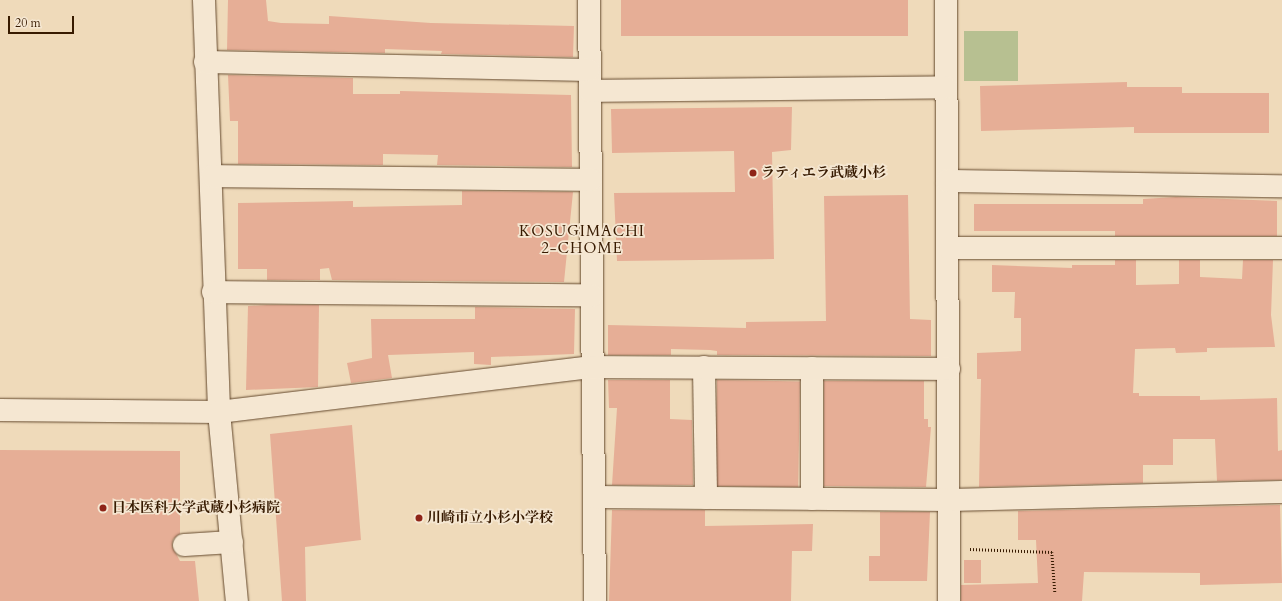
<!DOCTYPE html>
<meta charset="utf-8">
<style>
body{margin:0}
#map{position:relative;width:1282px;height:601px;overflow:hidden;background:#efdaba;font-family:Cardo,"Noto Serif JP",serif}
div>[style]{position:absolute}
.green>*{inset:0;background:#b7c091;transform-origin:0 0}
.building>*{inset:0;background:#e6ae96;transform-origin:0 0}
.path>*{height:2.5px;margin-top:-1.25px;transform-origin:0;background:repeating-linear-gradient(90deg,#371a00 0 1px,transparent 0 3px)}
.roads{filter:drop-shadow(0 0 1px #654a2e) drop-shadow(0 0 1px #654a2e)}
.minor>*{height:22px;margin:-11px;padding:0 11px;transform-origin:11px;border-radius:11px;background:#f5e7d2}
.dots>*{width:11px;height:11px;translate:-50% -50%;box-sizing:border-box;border:2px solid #f5e7d2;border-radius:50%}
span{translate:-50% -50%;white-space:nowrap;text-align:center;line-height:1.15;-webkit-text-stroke:3.5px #f5e7d2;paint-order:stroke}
.poi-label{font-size:14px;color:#371a00;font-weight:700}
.left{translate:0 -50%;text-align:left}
.neighbourhood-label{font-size:15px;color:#371a00;letter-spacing:1px}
.scale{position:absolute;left:8px;top:16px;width:66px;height:18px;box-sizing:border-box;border:2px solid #371a00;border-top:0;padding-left:5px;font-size:12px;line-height:14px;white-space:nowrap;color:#371a00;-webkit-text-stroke:3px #f5e7d2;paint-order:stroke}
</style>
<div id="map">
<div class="green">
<div style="left:964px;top:31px;width:54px;height:50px"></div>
</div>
<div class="building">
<div style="clip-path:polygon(228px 0,266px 0,268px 21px,281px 23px,329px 24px,329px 16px,431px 23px,574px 26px,573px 57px,441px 54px,442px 51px,385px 49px,385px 53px,227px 50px)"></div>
<div style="left:621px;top:0;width:287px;height:36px"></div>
<div style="clip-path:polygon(228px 75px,353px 78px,353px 94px,400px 94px,400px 91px,571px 95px,572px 167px,437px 165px,438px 155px,383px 154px,383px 165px,238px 164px,238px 121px,230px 121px)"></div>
<div style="clip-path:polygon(1127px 82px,1127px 87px,1182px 87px,1182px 93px,1269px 93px,1269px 133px,1134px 133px,1134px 127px,981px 131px,980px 86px)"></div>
<div style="clip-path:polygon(792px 107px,791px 150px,772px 152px,774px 259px,617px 261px,614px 193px,735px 192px,734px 151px,612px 153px,611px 109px)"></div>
<div style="clip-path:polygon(462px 191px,573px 192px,564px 282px,332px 280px,329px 268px,320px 269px,320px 280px,267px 280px,267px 269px,238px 269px,238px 203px,353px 201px,353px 207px,462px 205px)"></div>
<div style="clip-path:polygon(908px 195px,910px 319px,931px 320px,931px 356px,717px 355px,717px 351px,710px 350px,671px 349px,671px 355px,608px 355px,608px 325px,746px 328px,746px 322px,826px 321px,824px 196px)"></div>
<div style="clip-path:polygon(1176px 197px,1277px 201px,1277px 236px,1115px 236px,1115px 231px,974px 231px,974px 204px,1143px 204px,1143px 199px)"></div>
<div style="clip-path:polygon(1115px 260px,1136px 260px,1136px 285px,1179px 284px,1179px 260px,1200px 260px,1200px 277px,1242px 279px,1243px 260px,1273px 260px,1271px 315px,1275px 347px,1207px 348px,1207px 352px,1176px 353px,1175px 348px,1135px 349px,1133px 393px,1139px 393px,1139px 396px,1200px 396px,1200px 400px,1277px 398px,1278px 451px,1282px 450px,1282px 480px,1217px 481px,1215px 439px,1173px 439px,1173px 465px,1143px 465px,1143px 483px,979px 487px,981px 379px,977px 379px,977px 353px,1021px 351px,1021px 318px,1014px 318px,1015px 292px,992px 292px,992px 265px,1072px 268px,1072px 265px,1115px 265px)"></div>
<div style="clip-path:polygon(267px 305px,319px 305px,318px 387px,246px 390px,248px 306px)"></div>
<div style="clip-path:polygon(475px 307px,575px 309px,574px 354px,491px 357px,491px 365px,474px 364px,474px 352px,388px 355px,392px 378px,351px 383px,347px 363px,372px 358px,371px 319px,475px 319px)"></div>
<div style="clip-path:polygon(608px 380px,670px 380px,670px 419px,692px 420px,693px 485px,612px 485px,617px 408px,609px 408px)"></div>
<div style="left:717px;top:380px;width:83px;height:106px;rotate:1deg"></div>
<div style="clip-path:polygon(824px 381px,924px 381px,924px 419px,928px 419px,928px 427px,931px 427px,926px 487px,824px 486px)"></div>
<div style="clip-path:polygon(352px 425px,361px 540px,305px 547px,306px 601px,282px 601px,270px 434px)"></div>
<div style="clip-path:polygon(0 450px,180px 451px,180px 534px,173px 539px,172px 546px,180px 561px,195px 561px,199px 601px,0 601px)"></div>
<div style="clip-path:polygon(1280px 505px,1282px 583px,1200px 585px,1200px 573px,1084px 572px,1082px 601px,961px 601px,961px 585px,1038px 583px,1036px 540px,1018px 540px,1018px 511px)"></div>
<div style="clip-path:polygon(612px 510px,705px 510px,705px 526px,813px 524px,812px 551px,792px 551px,791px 601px,609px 601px)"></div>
<div style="clip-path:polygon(880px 512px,930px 512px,927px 581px,869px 581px,869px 556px,880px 556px)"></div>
<div style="left:964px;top:560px;width:17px;height:23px"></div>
</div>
<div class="path">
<div style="left:970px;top:549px;width:82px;rotate:2.1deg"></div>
<div style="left:1052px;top:552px;width:40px;rotate:85.7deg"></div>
</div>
<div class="roads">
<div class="minor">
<div style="left:204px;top:0;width:412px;rotate:87.9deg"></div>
<div style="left:219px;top:412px;width:190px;rotate:84.6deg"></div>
<div style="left:589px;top:0;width:601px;rotate:89.43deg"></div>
<div style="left:946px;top:0;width:601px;rotate:89.71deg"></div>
<div style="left:205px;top:62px;width:384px;rotate:1.2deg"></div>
<div style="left:590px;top:91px;width:356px;rotate:-0.6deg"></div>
<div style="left:212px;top:176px;width:379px;rotate:0.6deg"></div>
<div style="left:947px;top:181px;width:335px;rotate:0.9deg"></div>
<div style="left:949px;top:248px;width:333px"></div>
<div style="left:213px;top:292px;width:379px;rotate:0.5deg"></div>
<div style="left:704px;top:367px;width:131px;rotate:89.1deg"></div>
<div style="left:812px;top:368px;width:131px;rotate:90deg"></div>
<div style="left:0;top:410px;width:219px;rotate:0.5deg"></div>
<div style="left:219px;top:412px;width:374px;rotate:-6.9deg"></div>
<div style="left:590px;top:367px;width:359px;rotate:0.3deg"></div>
<div style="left:594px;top:497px;width:356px;rotate:0.5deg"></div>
<div style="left:950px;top:500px;width:332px;rotate:-1.4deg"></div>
<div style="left:184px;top:545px;width:48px;rotate:-3.6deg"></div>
</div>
</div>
<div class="dots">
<div style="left:753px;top:173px;background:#8f2418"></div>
<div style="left:103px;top:508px;background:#8f2418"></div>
<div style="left:419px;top:518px;background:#8f2418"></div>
</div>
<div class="poi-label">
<span class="left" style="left:761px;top:173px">ラティエラ武蔵小杉</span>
<span class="left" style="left:112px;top:508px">日本医科大学武蔵小杉病院</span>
<span class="left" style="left:427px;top:518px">川崎市立小杉小学校</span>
</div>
<div class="neighbourhood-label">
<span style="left:582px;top:240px">KOSUGIMACHI<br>2-CHOME</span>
</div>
<div class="scale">20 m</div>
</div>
